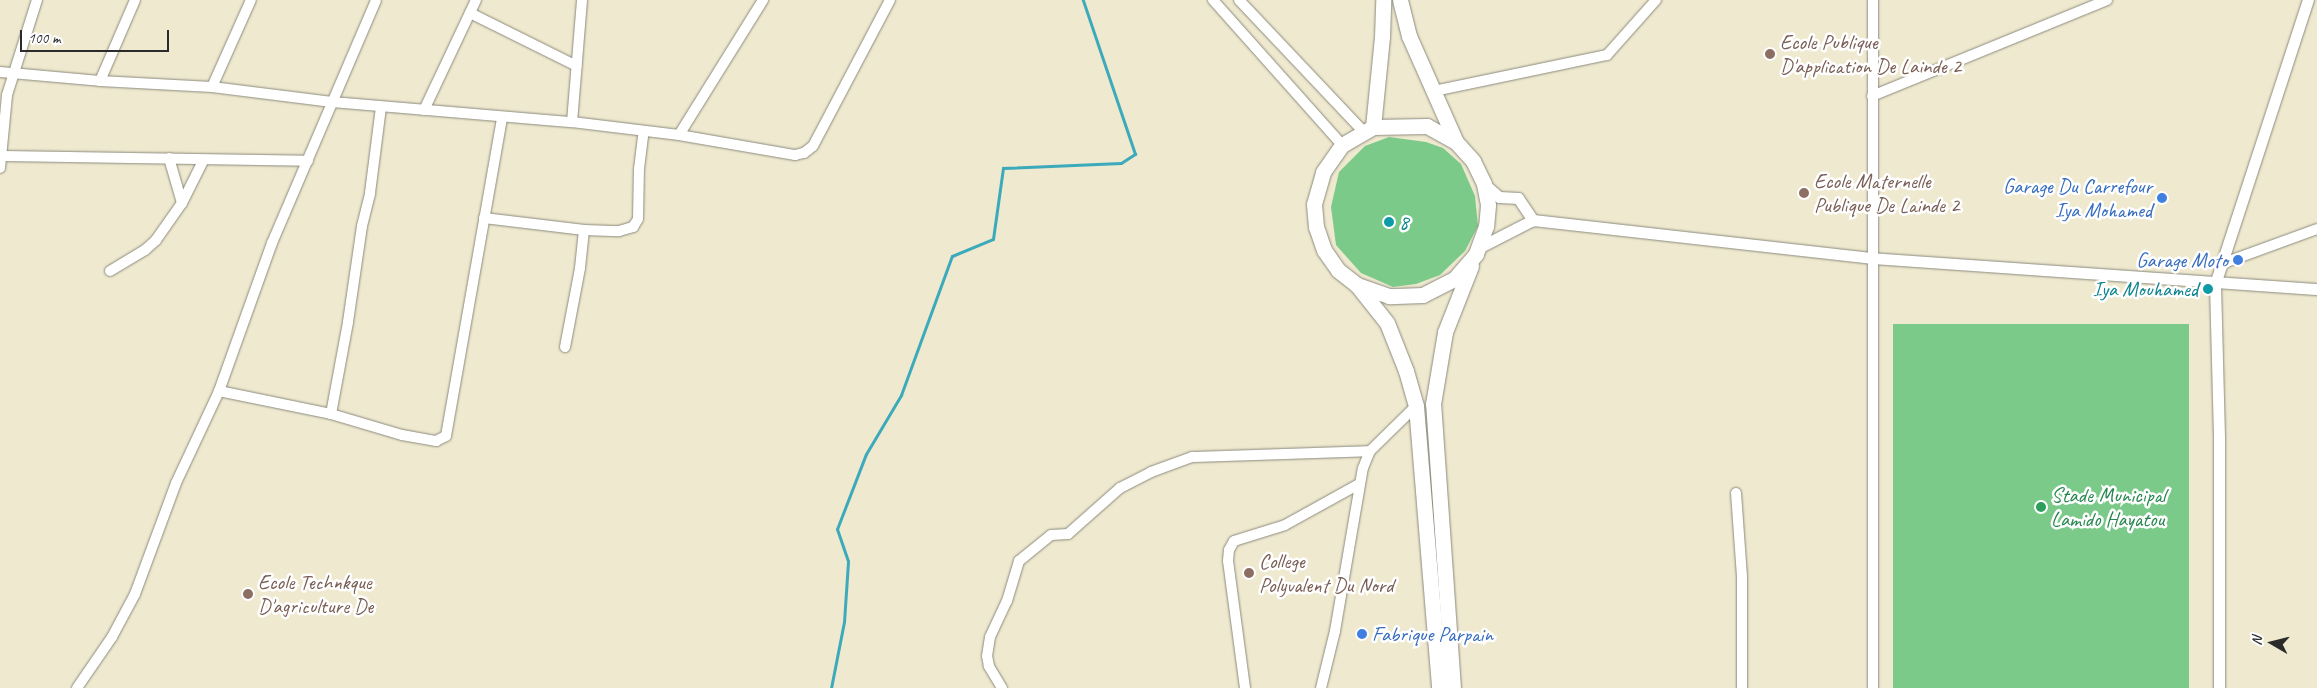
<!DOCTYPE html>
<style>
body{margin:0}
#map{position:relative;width:2317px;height:688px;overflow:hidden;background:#eee9cf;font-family:Caveat,sans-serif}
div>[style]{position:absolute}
.green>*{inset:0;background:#7cca8a;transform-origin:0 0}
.stream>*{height:3px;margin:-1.5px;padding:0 1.5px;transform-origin:1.5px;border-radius:1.5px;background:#3daabc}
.roads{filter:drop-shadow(0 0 1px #8c8a7d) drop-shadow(0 0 1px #8c8a7d)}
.minor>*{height:10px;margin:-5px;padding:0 5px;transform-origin:5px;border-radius:5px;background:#fff}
.tertiary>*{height:11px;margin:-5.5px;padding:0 5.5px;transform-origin:5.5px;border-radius:5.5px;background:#fff}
.primary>*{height:15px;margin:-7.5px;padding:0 7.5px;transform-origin:7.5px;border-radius:7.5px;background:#fff}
.dots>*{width:14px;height:14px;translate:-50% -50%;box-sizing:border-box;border:2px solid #fff;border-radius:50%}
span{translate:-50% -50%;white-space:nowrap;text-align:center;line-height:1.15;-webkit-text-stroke:5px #fff;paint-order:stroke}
.education-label{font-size:21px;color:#785e54}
.left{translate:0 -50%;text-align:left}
.shop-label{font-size:21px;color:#366cbe}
.right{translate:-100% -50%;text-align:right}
.culture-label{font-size:21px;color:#0d838f}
.leisure-label{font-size:21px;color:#27864d}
.north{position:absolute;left:2247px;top:618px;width:50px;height:50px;-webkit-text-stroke:4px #fff;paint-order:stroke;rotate:278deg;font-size:14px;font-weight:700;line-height:20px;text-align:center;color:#2b2b2b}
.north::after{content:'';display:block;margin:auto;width:18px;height:22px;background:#2b2b2b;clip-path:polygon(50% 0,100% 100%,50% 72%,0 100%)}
.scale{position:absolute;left:20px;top:30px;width:149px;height:22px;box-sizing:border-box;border:2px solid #2b2b2b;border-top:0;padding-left:6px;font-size:15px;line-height:18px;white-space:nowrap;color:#2b2b2b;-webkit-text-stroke:4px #fff;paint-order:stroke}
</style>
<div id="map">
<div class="green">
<div style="clip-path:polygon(1389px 137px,1426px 142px,1443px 148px,1461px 164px,1475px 196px,1478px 226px,1465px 251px,1440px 275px,1416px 284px,1393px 287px,1361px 273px,1336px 245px,1331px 207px,1339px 172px,1365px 146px)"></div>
<div style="left:2189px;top:324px;width:364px;height:296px;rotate:90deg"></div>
</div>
<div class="stream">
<div style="left:831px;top:688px;width:67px;rotate:-78.9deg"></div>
<div style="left:844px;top:622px;width:61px;rotate:-86.2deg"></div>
<div style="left:848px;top:561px;width:34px;rotate:-109deg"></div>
<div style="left:837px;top:529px;width:80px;rotate:-68.9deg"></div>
<div style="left:866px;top:454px;width:69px;rotate:-59.3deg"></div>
<div style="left:901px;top:395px;width:148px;rotate:-69.9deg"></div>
<div style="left:952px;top:256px;width:44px;rotate:-22.5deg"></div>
<div style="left:993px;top:239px;width:72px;rotate:-82deg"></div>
<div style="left:1003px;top:168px;width:118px;rotate:-2.4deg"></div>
<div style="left:1121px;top:163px;width:17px;rotate:-33deg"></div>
<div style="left:1135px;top:154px;width:163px;rotate:-108.7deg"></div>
</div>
<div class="roads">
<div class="minor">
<div style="left:1213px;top:0;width:194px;rotate:48.3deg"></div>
<div style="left:1239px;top:0;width:180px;rotate:46.6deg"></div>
<div style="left:1873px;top:0;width:688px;rotate:90deg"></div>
<div style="left:470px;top:13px;width:119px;rotate:26.4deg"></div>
<div style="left:0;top:72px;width:100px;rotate:5.1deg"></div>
<div style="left:100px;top:81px;width:112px;rotate:3.1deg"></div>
<div style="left:212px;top:87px;width:121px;rotate:7.1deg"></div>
<div style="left:332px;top:102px;width:241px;rotate:4.8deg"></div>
<div style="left:572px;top:122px;width:108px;rotate:6.9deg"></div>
<div style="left:679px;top:135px;width:118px;rotate:9.8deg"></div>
<div style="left:795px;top:155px;width:9px;rotate:-13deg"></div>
<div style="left:804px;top:153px;width:11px;rotate:-38deg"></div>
<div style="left:813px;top:146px;width:165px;rotate:-62.2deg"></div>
<div style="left:100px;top:81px;width:88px;rotate:-66.6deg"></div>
<div style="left:212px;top:87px;width:95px;rotate:-65.9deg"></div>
<div style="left:1434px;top:91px;width:177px;rotate:-11.8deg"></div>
<div style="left:1607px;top:55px;width:74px;rotate:-48.3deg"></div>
<div style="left:1872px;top:96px;width:254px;rotate:-22.2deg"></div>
<div style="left:424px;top:110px;width:122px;rotate:-64.7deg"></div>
<div style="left:572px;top:122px;width:122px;rotate:-85.3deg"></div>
<div style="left:679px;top:135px;width:159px;rotate:-58.1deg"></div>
<div style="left:0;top:152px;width:5px;rotate:53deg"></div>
<div style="left:3px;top:156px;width:305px;rotate:0.9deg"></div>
<div style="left:169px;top:158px;width:47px;rotate:73.9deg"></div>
<div style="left:0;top:168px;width:73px;rotate:-84.5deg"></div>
<div style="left:7px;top:95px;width:100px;rotate:-72.5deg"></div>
<div style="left:484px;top:218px;width:101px;rotate:6.8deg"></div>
<div style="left:584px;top:230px;width:35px;rotate:2deg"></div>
<div style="left:619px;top:231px;width:15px;rotate:-16deg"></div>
<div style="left:633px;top:227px;width:9px;rotate:-58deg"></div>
<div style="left:638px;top:219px;width:50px;rotate:-88.9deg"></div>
<div style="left:639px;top:169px;width:38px;rotate:-83deg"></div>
<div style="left:2221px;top:264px;width:102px;rotate:-20deg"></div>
<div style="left:110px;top:271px;width:41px;rotate:-31deg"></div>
<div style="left:145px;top:250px;width:15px;rotate:-42deg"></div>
<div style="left:156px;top:240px;width:45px;rotate:-54.9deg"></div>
<div style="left:182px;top:203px;width:47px;rotate:-63.4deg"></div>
<div style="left:565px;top:347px;width:80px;rotate:-79.2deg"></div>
<div style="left:580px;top:268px;width:38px;rotate:-84deg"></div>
<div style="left:219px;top:391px;width:114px;rotate:11.6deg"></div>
<div style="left:331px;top:414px;width:74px;rotate:16.5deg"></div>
<div style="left:402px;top:435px;width:35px;rotate:10deg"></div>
<div style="left:436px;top:441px;width:11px;rotate:-27deg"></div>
<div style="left:446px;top:436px;width:324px;rotate:-80deg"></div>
<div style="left:331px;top:414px;width:94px;rotate:-79.5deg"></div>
<div style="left:348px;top:322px;width:97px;rotate:-81.7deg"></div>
<div style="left:362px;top:226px;width:34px;rotate:-76deg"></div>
<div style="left:370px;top:193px;width:87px;rotate:-82.7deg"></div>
<div style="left:1736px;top:493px;width:84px;rotate:85.9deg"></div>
<div style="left:1742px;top:577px;width:111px;rotate:90deg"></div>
<div style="left:77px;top:688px;width:62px;rotate:-55.5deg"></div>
<div style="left:112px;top:637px;width:49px;rotate:-61.9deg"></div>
<div style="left:135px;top:594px;width:118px;rotate:-69.7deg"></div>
<div style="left:176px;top:483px;width:102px;rotate:-64.9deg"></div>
<div style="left:219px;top:391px;width:157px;rotate:-70.3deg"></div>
<div style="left:272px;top:243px;width:264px;rotate:-66.8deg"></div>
<div style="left:1002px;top:688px;width:26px;rotate:-121deg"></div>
<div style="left:989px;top:666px;width:10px;rotate:-101deg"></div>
<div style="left:987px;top:656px;width:19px;rotate:-81deg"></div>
<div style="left:990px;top:637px;width:40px;rotate:-65deg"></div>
<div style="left:1007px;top:601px;width:42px;rotate:-73.3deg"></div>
<div style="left:1019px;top:561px;width:41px;rotate:-39.1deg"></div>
<div style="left:1051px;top:535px;width:17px;rotate:-3deg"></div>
<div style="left:1068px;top:534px;width:69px;rotate:-41.5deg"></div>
<div style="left:1120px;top:488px;width:35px;rotate:-27deg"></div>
<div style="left:1151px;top:472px;width:44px;rotate:-20.1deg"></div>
<div style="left:1192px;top:457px;width:178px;rotate:-1.9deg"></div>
<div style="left:1245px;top:688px;width:128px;rotate:-97.6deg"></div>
<div style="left:1228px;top:561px;width:11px;rotate:-85deg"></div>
<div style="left:1229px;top:550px;width:10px;rotate:-61deg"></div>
<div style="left:1234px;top:541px;width:53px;rotate:-17.4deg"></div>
<div style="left:1285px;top:525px;width:85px;rotate:-29deg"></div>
<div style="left:1321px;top:688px;width:59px;rotate:-76.2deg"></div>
<div style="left:1335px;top:631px;width:165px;rotate:-80.3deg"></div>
<div style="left:1363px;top:468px;width:18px;rotate:-68deg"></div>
<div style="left:1370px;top:451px;width:64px;rotate:-44.4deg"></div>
</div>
<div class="tertiary">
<div style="left:1484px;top:184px;width:20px;rotate:41deg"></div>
<div style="left:1499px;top:197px;width:19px;rotate:3deg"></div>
<div style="left:1518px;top:198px;width:27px;rotate:56deg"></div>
<div style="left:1480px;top:247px;width:59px;rotate:-27deg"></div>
<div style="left:1533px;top:220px;width:340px;rotate:6.4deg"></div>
<div style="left:1871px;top:258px;width:447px;rotate:4deg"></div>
<div style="left:2219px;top:688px;width:251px;rotate:-90deg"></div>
<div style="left:2219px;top:437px;width:153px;rotate:-91.5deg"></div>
<div style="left:2215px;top:284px;width:299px;rotate:-71.9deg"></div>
</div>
<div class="primary">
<div style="left:1400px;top:0;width:37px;rotate:76deg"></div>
<div style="left:1409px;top:36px;width:116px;rotate:66.1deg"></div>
<div style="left:1456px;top:142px;width:25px;rotate:48deg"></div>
<div style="left:1473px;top:161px;width:25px;rotate:64deg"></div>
<div style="left:1484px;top:184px;width:21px;rotate:79deg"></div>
<div style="left:1488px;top:205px;width:21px;rotate:95deg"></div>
<div style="left:1486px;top:226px;width:30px;rotate:110deg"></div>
<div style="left:1476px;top:254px;width:33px;rotate:131deg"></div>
<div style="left:1454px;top:279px;width:35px;rotate:153deg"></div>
<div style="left:1423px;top:295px;width:34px;rotate:178deg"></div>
<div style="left:1389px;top:296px;width:34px;rotate:-161deg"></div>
<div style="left:1357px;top:285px;width:24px;rotate:-142deg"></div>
<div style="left:1338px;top:270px;width:24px;rotate:-125deg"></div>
<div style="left:1324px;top:250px;width:24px;rotate:-109deg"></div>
<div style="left:1316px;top:227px;width:23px;rotate:-95deg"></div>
<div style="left:1314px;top:204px;width:33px;rotate:-74deg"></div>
<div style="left:1323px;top:172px;width:33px;rotate:-55deg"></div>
<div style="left:1342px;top:145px;width:36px;rotate:-30deg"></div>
<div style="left:1373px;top:127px;width:54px;rotate:-1.1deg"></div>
<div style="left:1427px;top:126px;width:33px;rotate:29deg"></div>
<div style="left:1373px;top:127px;width:90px;rotate:-84.3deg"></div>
<div style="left:1382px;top:37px;width:37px;rotate:-88deg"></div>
<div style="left:1357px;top:285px;width:48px;rotate:51.7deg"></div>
<div style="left:1387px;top:323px;width:52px;rotate:68.4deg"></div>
<div style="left:1406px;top:371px;width:36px;rotate:74deg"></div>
<div style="left:1416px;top:406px;width:283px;rotate:85.3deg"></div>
<div style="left:1453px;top:688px;width:285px;rotate:-94deg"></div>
<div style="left:1433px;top:404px;width:73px;rotate:-80.5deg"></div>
<div style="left:1445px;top:332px;width:71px;rotate:-68.5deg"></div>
</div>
</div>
<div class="dots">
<div style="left:1770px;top:54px;background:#8d6e63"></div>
<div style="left:1804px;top:193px;background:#8d6e63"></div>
<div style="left:2162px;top:198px;background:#3f7fe0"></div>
<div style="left:1389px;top:222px;background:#0f9aa8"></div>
<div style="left:2238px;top:260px;background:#3f7fe0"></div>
<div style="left:2208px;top:289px;background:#0f9aa8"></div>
<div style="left:2041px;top:507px;background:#2e9e5b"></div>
<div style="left:1249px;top:573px;background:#8d6e63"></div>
<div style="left:248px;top:594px;background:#8d6e63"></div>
<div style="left:1362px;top:634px;background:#3f7fe0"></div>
</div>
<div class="education-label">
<span class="left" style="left:1780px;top:54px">Ecole Publique<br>D'application De Lainde 2</span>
<span class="left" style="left:1814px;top:193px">Ecole Maternelle<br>Publique De Lainde 2</span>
<span class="left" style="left:1259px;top:573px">College<br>Polyvalent Du Nord</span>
<span class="left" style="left:258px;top:594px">Ecole Technkque<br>D'agriculture De</span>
</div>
<div class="shop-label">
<span class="right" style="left:2152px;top:198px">Garage Du Carrefour<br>Iya Mohamed</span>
<span class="right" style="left:2228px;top:260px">Garage Moto</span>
<span class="left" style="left:1372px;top:634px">Fabrique Parpain</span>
</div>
<div class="culture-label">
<span class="left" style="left:1399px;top:222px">8</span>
<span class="right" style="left:2198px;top:289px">Iya Mouhamed</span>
</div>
<div class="leisure-label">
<span class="left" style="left:2051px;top:507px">Stade Municipal<br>Lamido Hayatou</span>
</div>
<div class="north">N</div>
<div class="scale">100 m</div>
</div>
